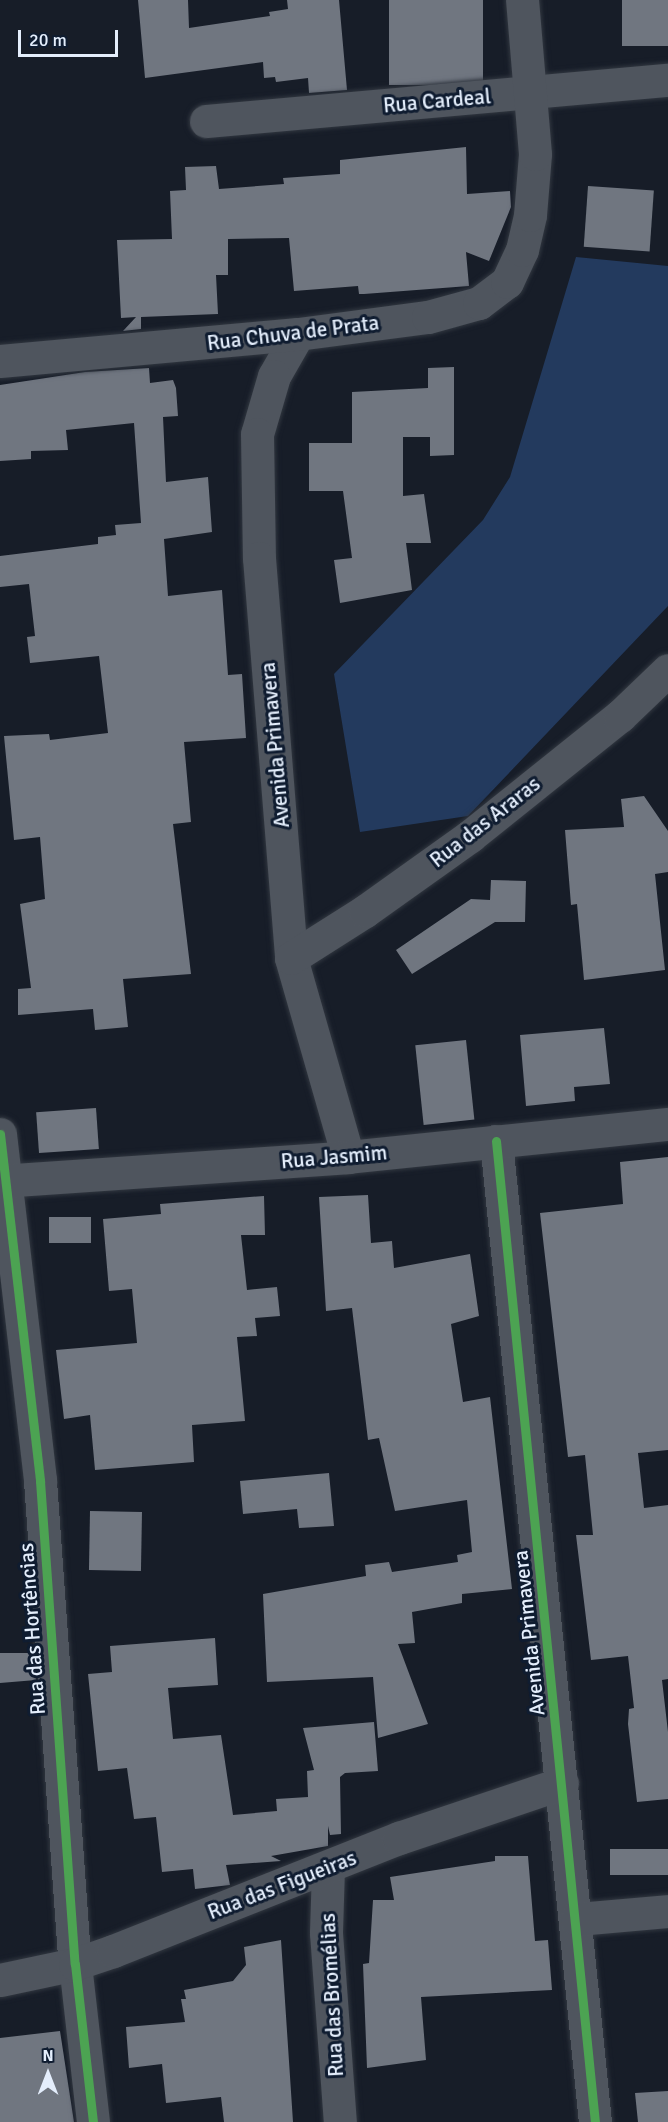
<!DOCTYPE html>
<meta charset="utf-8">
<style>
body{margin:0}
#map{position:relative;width:668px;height:2122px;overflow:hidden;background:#171d28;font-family:Signika,sans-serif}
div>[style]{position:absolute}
.green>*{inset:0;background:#233a5e}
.building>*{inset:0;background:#707680;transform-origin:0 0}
.roads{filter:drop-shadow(0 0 2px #313740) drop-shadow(0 0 2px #313740)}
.minor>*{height:33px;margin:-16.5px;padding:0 16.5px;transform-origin:16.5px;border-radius:16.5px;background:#4f555e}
.cycleway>*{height:9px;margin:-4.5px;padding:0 4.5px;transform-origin:4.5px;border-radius:4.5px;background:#4ca352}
span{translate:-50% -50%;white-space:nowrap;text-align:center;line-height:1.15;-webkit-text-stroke:6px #0f1c30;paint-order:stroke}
.street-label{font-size:21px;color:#e4eefc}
.north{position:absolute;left:18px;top:2044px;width:60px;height:60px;-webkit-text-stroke:4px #0f1c30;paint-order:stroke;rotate:0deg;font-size:16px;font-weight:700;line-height:24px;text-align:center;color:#e4eefc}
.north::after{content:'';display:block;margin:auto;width:21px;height:27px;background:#e4eefc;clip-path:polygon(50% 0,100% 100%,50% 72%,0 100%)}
.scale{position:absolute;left:18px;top:30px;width:100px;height:27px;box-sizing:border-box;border:3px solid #e4eefc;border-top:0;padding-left:8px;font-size:18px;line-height:21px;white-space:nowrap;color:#e4eefc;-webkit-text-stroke:4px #0f1c30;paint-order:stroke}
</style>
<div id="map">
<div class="green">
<div style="clip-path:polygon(576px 257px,668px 266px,668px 606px,468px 816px,360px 832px,334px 674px,483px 520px,510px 477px)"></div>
</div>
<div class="building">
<div style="clip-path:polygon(138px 0,188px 0,189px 28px,270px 16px,269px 12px,288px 9px,287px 0,339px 0,347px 90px,309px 93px,308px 78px,276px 82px,275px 77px,264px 78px,263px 62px,145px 78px)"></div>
<div style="left:389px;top:0;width:94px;height:85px"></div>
<div style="left:622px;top:0;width:46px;height:46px"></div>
<div style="clip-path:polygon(466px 147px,467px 194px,510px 191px,511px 207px,489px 261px,466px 252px,469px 286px,364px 294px,359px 294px,358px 286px,294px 291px,289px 238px,228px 239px,228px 275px,216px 275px,218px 314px,141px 317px,141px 329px,123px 331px,136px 317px,121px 318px,117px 240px,172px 239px,170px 191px,186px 190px,185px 167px,216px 166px,219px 189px,284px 184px,283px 178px,340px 174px,340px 160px)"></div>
<div style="left:588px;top:186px;width:66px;height:61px;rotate:4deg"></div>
<div style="clip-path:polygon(454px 367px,454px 455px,430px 456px,430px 437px,403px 437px,403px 496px,424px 494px,431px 543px,406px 543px,412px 590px,340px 603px,334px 560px,352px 558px,343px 491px,309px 491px,309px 443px,352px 443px,352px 392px,428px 388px,428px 368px)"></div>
<div style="clip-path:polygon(149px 368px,150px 383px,173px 380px,176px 388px,178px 416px,163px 417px,166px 482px,208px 477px,212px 532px,164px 539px,168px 596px,222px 590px,228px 675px,242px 674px,246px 738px,184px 742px,191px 822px,173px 824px,191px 974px,123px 979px,128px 1027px,95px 1030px,93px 1009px,18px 1015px,18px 989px,31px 988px,20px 904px,45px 899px,40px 837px,14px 840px,4px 736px,49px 734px,50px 740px,108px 733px,99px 656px,30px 663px,27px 637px,35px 636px,29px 584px,0 587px,0 556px,98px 544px,98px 537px,116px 535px,115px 525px,141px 523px,134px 423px,66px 430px,68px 450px,31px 451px,31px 459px,0 461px,0 385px,85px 372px)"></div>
<div style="clip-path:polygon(644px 796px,668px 831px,668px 872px,655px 874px,665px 970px,584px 980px,577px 904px,571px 905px,565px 830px,624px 827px,621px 799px)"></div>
<div style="clip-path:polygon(491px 880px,526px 881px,525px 922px,495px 922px,412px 974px,396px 950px,471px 899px,490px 900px)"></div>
<div style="clip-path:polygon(604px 1028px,610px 1084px,574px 1087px,575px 1101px,526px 1106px,520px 1035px)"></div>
<div style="left:466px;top:1040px;width:80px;height:51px;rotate:84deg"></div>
<div style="left:96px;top:1108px;width:41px;height:60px;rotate:86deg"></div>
<div style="clip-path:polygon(668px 1157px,668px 1450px,638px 1453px,644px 1508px,668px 1505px,668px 1679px,662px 1680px,668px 1732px,668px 1799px,637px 1802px,628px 1724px,629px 1709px,634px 1708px,628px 1656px,591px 1660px,576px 1535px,593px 1535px,585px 1455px,568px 1457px,540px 1213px,623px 1204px,620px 1162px)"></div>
<div style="clip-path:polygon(368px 1195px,371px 1243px,392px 1241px,394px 1268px,470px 1254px,479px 1316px,451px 1324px,463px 1402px,490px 1397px,512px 1589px,462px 1594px,462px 1603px,412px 1612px,415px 1643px,398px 1644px,428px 1724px,378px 1738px,373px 1677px,267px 1682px,263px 1594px,366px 1576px,365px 1565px,389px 1562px,392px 1572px,458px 1562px,457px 1555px,472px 1552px,467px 1500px,395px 1511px,379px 1438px,368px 1440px,352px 1308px,326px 1311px,319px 1197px)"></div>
<div style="clip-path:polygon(264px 1196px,265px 1235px,241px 1235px,247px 1290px,277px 1287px,280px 1316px,255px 1318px,257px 1336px,237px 1337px,245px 1421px,192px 1425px,194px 1462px,95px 1470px,90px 1415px,64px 1419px,56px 1350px,137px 1343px,132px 1289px,109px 1291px,103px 1219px,161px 1214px,160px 1204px)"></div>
<div style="left:91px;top:1217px;width:26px;height:42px;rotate:90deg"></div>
<div style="clip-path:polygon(329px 1473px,334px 1526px,299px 1528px,297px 1509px,243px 1514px,240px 1481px)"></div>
<div style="left:90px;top:1511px;width:52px;height:59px;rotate:1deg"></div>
<div style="clip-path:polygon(215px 1638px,218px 1685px,168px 1688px,173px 1739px,221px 1735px,233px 1815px,277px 1811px,276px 1799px,308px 1797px,307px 1771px,314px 1770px,303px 1728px,374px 1722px,378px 1771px,345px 1773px,340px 1777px,341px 1834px,330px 1835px,328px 1826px,328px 1846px,271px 1856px,281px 1861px,226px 1865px,230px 1885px,195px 1889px,193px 1869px,162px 1872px,156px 1817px,134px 1819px,127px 1768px,98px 1771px,88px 1674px,112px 1672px,110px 1646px)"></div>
<div style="clip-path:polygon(0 1653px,34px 1653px,36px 1680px,0 1683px)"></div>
<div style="left:668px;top:1849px;width:26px;height:58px;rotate:90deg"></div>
<div style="clip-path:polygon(495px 1856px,528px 1856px,535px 1941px,548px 1940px,552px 1990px,421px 1997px,426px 2060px,367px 2068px,363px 1964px,369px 1963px,373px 1900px,394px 1900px,390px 1877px,495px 1861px)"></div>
<div style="clip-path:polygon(281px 1940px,293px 2122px,224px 2122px,221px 2097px,166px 2103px,162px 2064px,129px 2068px,126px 2027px,185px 2022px,181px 1999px,186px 1999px,184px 1990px,233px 1981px,246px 1965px,244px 1947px)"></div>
<div style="clip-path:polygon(60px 2031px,74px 2122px,0 2122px,0 2038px)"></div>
<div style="clip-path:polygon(668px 2091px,668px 2122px,638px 2122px,635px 2093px)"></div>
</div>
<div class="roads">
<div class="minor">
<div style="left:206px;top:121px;width:464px;rotate:-5.1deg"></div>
<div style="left:298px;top:334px;width:48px;rotate:119.7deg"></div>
<div style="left:274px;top:376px;width:60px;rotate:106.3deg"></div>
<div style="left:257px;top:434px;width:124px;rotate:89.1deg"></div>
<div style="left:259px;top:558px;width:401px;rotate:85.4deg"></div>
<div style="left:291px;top:958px;width:207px;rotate:74deg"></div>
<div style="left:0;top:361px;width:299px;rotate:-5.2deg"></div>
<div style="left:298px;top:334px;width:131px;rotate:-7.5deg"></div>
<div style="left:428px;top:317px;width:53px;rotate:-15.4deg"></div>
<div style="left:479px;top:303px;width:35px;rotate:-37deg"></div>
<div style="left:507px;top:282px;width:35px;rotate:-65deg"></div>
<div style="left:522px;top:250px;width:36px;rotate:-77deg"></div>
<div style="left:530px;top:215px;width:61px;rotate:-85.3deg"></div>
<div style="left:535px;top:154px;width:155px;rotate:-94.8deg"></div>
<div style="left:291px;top:958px;width:88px;rotate:-32.4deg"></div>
<div style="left:365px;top:911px;width:129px;rotate:-35.5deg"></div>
<div style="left:470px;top:836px;width:192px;rotate:-38.7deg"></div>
<div style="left:620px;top:716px;width:66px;rotate:-43.8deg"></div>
<div style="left:0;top:1134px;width:349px;rotate:83.4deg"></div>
<div style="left:40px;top:1481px;width:484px;rotate:85.9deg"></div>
<div style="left:75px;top:1964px;width:159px;rotate:83.5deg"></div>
<div style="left:496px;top:1141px;width:986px;rotate:84.24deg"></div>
<div style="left:0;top:1181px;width:349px;rotate:-3.9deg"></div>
<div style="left:348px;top:1157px;width:322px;rotate:-5.9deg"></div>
<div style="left:328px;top:1868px;width:65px;rotate:91.8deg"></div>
<div style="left:326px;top:1933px;width:190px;rotate:85.8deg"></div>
<div style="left:577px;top:1919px;width:91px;rotate:-5deg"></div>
<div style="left:0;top:1980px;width:77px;rotate:-12deg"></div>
<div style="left:75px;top:1964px;width:40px;rotate:-18.9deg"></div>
<div style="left:113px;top:1951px;width:308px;rotate:-21.6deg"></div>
<div style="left:399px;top:1838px;width:172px;rotate:-18.6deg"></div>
</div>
</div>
<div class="cycleway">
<div style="left:0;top:1134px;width:349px;rotate:83.4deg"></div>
<div style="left:40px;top:1481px;width:484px;rotate:85.9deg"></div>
<div style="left:75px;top:1964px;width:159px;rotate:83.5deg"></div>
<div style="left:496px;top:1141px;width:986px;rotate:84.24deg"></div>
</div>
<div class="street-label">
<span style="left:437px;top:101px;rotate:-5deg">Rua Cardeal</span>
<span style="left:293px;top:333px;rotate:-7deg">Rua Chuva de Prata</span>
<span style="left:275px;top:745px;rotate:-95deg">Avenida Primavera</span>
<span style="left:485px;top:822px;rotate:-38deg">Rua das Araras</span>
<span style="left:334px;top:1157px;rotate:-5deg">Rua Jasmim</span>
<span style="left:32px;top:1629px;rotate:-94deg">Rua das Hortências</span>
<span style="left:529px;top:1633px;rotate:-96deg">Avenida Primavera</span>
<span style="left:282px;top:1885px;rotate:-21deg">Rua das Figueiras</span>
<span style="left:332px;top:1995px;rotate:-93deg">Rua das Bromélias</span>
</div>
<div class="north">N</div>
<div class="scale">20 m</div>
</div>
